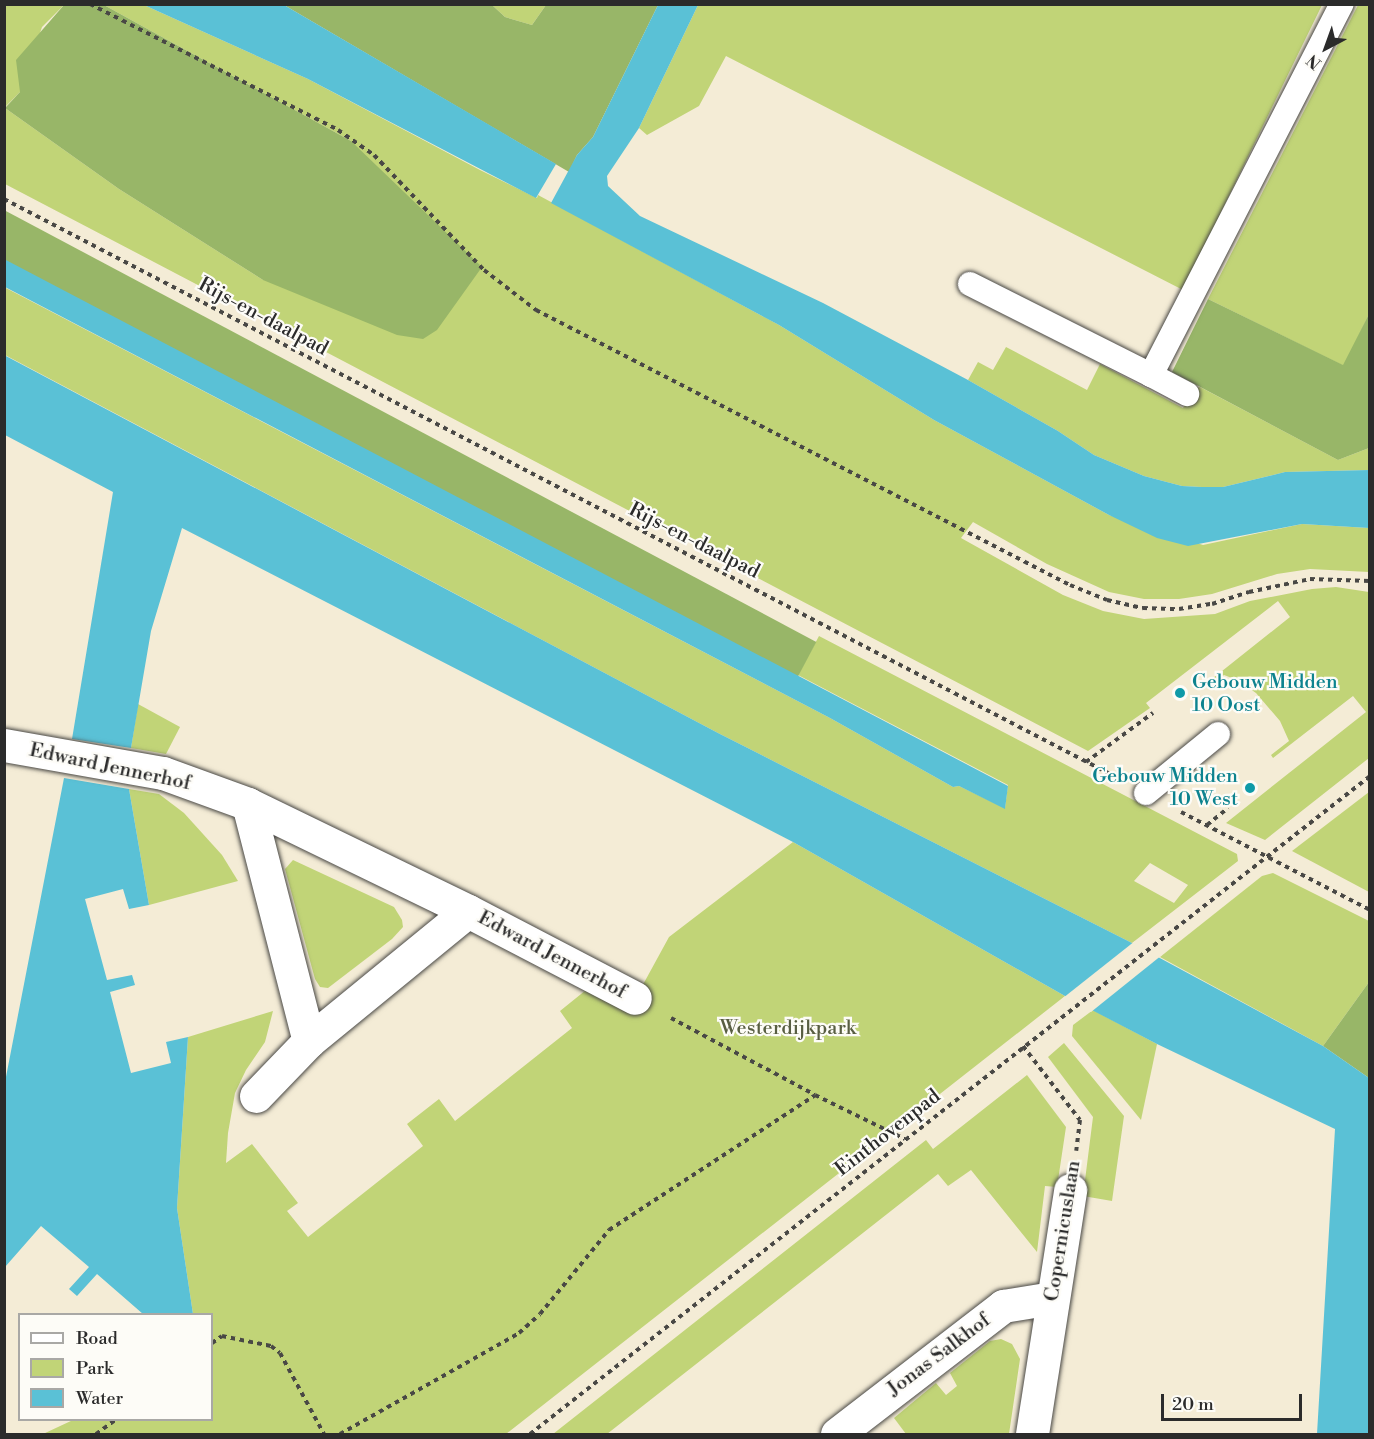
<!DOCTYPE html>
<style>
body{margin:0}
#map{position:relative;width:1374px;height:1439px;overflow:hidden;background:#f4ecd6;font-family:"Libre Bodoni",serif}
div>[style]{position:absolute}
.green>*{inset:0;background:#c1d477}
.forest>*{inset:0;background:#98b668;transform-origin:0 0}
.water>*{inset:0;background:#5ac1d6}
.pier>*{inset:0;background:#f4ecd6}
.path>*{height:4px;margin-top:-2px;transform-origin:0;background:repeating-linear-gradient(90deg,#494845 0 4.5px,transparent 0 9px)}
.roads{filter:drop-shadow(0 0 2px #494845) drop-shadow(0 0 2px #494845)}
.lane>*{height:24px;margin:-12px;padding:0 12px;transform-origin:12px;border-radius:12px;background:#fff}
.street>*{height:33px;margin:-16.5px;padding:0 16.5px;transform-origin:16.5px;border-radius:16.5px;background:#fff}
.dots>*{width:16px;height:16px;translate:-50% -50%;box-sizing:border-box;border:3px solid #fdfcf7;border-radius:50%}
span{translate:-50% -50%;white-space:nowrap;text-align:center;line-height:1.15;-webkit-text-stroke:4.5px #fdfcf7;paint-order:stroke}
.street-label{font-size:20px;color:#2b2b2b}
.culture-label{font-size:20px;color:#0d838f}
.left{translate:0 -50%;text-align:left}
.right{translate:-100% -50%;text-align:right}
.park-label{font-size:20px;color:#585e42}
.frame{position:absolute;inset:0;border:6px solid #2b2b2b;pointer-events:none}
.legend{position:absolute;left:18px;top:1313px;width:195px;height:108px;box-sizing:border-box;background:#fdfcf7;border:2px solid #a9a8a5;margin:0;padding:8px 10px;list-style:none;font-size:18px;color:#2b2b2b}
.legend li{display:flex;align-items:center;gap:12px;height:30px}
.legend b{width:30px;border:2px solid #a9a8a5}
.north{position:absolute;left:1296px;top:18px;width:60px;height:60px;-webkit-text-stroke:4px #fdfcf7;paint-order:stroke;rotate:221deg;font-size:16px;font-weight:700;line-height:24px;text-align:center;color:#2b2b2b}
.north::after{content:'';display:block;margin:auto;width:21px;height:27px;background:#2b2b2b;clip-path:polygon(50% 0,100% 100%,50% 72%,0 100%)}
.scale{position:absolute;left:1161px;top:1394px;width:141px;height:27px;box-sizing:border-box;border:3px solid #2b2b2b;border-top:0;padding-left:8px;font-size:18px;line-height:21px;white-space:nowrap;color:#2b2b2b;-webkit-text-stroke:4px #fdfcf7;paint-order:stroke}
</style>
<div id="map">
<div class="green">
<div style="clip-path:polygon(4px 5px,64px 5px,42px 27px,20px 92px,5px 107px)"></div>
<div style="clip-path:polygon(104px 5px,144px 5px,308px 79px,480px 170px,537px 198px,538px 195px,779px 325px,934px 420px,1109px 515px,1203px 545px,1302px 524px,1369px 528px,1369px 572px,1310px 569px,1277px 574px,1212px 594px,1179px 599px,1144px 599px,1109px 592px,1047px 564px,973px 522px,961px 538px,1063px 595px,1103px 611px,1144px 619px,1215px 614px,1250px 601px,1312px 589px,1336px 587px,1369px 592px,1369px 758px,1265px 840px,1226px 823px,1366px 712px,1353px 696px,1273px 758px,1271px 755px,1289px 741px,1280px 721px,1256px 693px,1237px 680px,1224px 675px,1214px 682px,1212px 679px,1290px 617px,1278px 601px,1146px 703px,1150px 708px,1088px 751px,5px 184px,5px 108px,119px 189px,263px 280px,351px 141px)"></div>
<div style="clip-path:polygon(492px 5px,546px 5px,532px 25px,505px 17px)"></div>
<div style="clip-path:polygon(698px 5px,1322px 5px,1183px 290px,726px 56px,699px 106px,647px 135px,639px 128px)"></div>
<div style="clip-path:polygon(1358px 5px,1369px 5px,1369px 314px,1344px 366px,1208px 299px)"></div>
<div style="clip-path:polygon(evenodd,4px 287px,830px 718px,953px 787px,959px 786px,1005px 808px,1008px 785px,798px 675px,819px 636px,1237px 854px,1238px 861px,1132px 943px,718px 733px,5px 355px,4px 287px,1150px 863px,1188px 885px,1174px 903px,1134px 881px,1150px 863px)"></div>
<div style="clip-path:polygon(1006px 347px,1087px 390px,1100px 364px,1183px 408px,1193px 389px,1200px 387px,1338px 460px,1369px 448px,1369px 470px,1285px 472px,1223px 487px,1202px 487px,1182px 486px,1144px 476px,1094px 455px,1058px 431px,968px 380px,978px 362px,993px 370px)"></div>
<div style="clip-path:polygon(138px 704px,180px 727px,166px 754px,131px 748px)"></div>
<div style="clip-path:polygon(129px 789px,159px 794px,184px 813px,222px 855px,238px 881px,149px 905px)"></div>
<div style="clip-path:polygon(1369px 792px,1369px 892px,1292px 851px)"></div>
<div style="clip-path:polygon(793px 842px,1065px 996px,506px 1434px,43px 1434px,73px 1420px,212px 1420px,212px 1314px,193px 1314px,177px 1208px,188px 1037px,273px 1011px,265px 1042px,246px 1070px,235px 1093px,228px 1133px,226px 1163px,252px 1144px,298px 1203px,287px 1211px,308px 1237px,423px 1146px,407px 1124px,439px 1099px,455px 1121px,572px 1028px,560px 1011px,586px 990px,628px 1012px,669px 937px)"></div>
<div style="clip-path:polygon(293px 860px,394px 907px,402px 920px,403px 927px,392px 939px,328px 988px,320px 987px,315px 979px,285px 869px)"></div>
<div style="clip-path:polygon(1273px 873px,1369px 921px,1369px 982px,1323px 1046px,1160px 957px,1262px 876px)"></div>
<div style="clip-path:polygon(1093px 1010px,1157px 1044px,1141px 1120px,1072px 1036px,1073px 1025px)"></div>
<div style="clip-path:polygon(1064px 1043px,1124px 1116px,1112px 1201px,1083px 1196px,1093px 1117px,1048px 1057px)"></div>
<div style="clip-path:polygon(1027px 1075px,1066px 1127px,1057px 1187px,1045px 1186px,1037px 1252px,971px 1170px,948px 1186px,938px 1174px,607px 1434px,553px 1434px,926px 1140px,933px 1149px)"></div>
<div style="clip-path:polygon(1001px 1339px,1012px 1344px,1020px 1359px,1009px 1434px,906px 1434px,894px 1418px,936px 1383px,946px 1395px,957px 1386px,950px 1373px,990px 1341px)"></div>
</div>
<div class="forest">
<div style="clip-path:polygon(64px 5px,104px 5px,351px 141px,482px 267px,437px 330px,423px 339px,397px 335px,263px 280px,119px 189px,5px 108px,20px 92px,16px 60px)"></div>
<div style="clip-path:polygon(284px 5px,492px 5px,505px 17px,532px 25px,546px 5px,658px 5px,593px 137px,577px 155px,569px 172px)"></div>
<div style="left:4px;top:210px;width:920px;height:49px;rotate:28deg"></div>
<div style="clip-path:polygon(1208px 299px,1343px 365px,1369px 314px,1369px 448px,1338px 460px,1172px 372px)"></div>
<div style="clip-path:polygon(1369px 982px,1369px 1078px,1323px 1046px)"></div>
</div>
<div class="water">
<div style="clip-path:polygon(144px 5px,284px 5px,556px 164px,536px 198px,308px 79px)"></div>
<div style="clip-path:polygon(658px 5px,698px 5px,639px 128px,607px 176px,608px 186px,640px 216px,823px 303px,968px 380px,1058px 431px,1094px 455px,1144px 476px,1182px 486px,1202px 487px,1223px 487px,1285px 472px,1369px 470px,1369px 528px,1302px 524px,1188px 546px,1157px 538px,1109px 515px,934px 420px,779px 325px,551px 203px,577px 155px,593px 137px)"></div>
<div style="clip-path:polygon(4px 259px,1008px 786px,1005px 809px,959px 786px,953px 787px,830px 718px,5px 287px)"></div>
<div style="clip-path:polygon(4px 355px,718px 733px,1132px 943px,1323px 1046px,1369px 1078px,1369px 1434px,1317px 1434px,1335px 1129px,1157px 1044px,1065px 996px,793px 842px,182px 528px,151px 631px,131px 748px,72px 739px,113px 492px,5px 435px)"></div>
<div style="clip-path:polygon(64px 778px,129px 789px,149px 905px,129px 909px,123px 889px,85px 899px,107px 980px,132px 975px,135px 985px,110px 992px,131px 1073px,171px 1063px,166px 1042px,188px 1037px,177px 1208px,193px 1314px,143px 1314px,97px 1274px,77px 1296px,69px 1289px,89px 1267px,41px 1226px,5px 1267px,5px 1082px)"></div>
</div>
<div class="pier">
<div style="clip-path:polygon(1135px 941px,1162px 955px,1091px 1012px,1063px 998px)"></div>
</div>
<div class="path">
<div style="left:90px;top:4px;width:278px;rotate:26.9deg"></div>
<div style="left:338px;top:130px;width:44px;rotate:34.8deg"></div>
<div style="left:374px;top:155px;width:159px;rotate:46.3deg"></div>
<div style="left:484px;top:270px;width:66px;rotate:37.6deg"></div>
<div style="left:536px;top:310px;width:601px;rotate:27.25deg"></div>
<div style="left:1070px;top:585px;width:40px;rotate:22deg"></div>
<div style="left:1107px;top:600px;width:37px;rotate:13deg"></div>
<div style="left:1143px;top:608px;width:36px;rotate:2deg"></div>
<div style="left:1179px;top:609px;width:33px;rotate:-9deg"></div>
<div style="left:1212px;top:604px;width:39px;rotate:-18deg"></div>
<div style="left:1249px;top:592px;width:62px;rotate:-12deg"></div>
<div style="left:1310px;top:579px;width:60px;rotate:1.9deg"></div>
<div style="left:4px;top:199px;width:1251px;rotate:27.47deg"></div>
<div style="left:1086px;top:762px;width:83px;rotate:-36.2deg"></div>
<div style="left:1181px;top:812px;width:213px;rotate:27.4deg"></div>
<div style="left:1207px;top:825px;width:27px;rotate:-39deg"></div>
<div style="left:671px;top:1018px;width:163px;rotate:28.1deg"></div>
<div style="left:815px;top:1095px;width:100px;rotate:26.1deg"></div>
<div style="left:1023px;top:1046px;width:93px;rotate:52.4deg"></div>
<div style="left:1080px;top:1120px;width:31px;rotate:97deg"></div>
<div style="left:212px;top:1343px;width:12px;rotate:-35deg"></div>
<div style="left:222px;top:1336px;width:50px;rotate:11.5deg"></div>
<div style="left:271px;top:1346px;width:11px;rotate:38deg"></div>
<div style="left:280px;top:1353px;width:92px;rotate:61.5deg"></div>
<div style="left:96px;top:1434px;width:24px;rotate:-36deg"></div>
<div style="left:340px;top:1434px;width:206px;rotate:-29.4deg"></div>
<div style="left:519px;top:1333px;width:28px;rotate:-42deg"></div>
<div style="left:540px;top:1314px;width:109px;rotate:-50.6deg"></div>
<div style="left:609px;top:1230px;width:246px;rotate:-33.2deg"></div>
<div style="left:530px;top:1434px;width:1067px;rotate:-38.07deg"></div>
</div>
<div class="roads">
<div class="lane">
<div style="left:970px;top:284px;width:203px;rotate:26.7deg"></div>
<div style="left:1151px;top:375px;width:417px;rotate:-62.8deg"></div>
<div style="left:1151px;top:375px;width:41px;rotate:27.8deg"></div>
<div style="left:1146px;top:793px;width:93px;rotate:-39.3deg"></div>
</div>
<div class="street">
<div style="left:4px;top:745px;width:161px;rotate:10deg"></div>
<div style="left:163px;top:773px;width:90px;rotate:20deg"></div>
<div style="left:248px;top:804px;width:245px;rotate:25.9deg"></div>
<div style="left:468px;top:911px;width:188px;rotate:27.5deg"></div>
<div style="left:248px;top:804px;width:245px;rotate:75.6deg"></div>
<div style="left:256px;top:1096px;width:76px;rotate:-46.1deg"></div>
<div style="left:309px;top:1041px;width:205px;rotate:-39.3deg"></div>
<div style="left:837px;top:1434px;width:210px;rotate:-37.6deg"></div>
<div style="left:1003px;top:1306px;width:50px;rotate:-9.3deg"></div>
<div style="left:1032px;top:1434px;width:247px;rotate:-81.1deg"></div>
</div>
</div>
<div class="dots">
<div style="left:1180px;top:693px;background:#0f9aa8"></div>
<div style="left:1250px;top:788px;background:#0f9aa8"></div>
</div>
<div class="street-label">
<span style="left:263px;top:317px;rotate:28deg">Rijs-en-daalpad</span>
<span style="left:694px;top:541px;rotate:27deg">Rijs-en-daalpad</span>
<span style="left:110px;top:767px;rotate:12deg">Edward Jennerhof</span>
<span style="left:552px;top:955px;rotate:28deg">Edward Jennerhof</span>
<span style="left:888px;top:1133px;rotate:-38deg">Einthovenpad</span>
<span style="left:1063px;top:1231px;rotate:-81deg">Copernicuslaan</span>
<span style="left:939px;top:1355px;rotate:-37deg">Jonas Salkhof</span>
</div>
<div class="culture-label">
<span class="left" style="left:1192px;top:694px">Gebouw Midden<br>10 Oost</span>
<span class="right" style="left:1238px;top:788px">Gebouw Midden<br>10 West</span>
</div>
<div class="park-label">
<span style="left:788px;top:1028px">Westerdijkpark</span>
</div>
<div class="frame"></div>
<ul class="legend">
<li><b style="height:8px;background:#fff"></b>Road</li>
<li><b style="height:16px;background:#c1d477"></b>Park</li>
<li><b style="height:16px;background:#5ac1d6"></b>Water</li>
</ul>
<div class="north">N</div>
<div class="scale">20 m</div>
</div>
